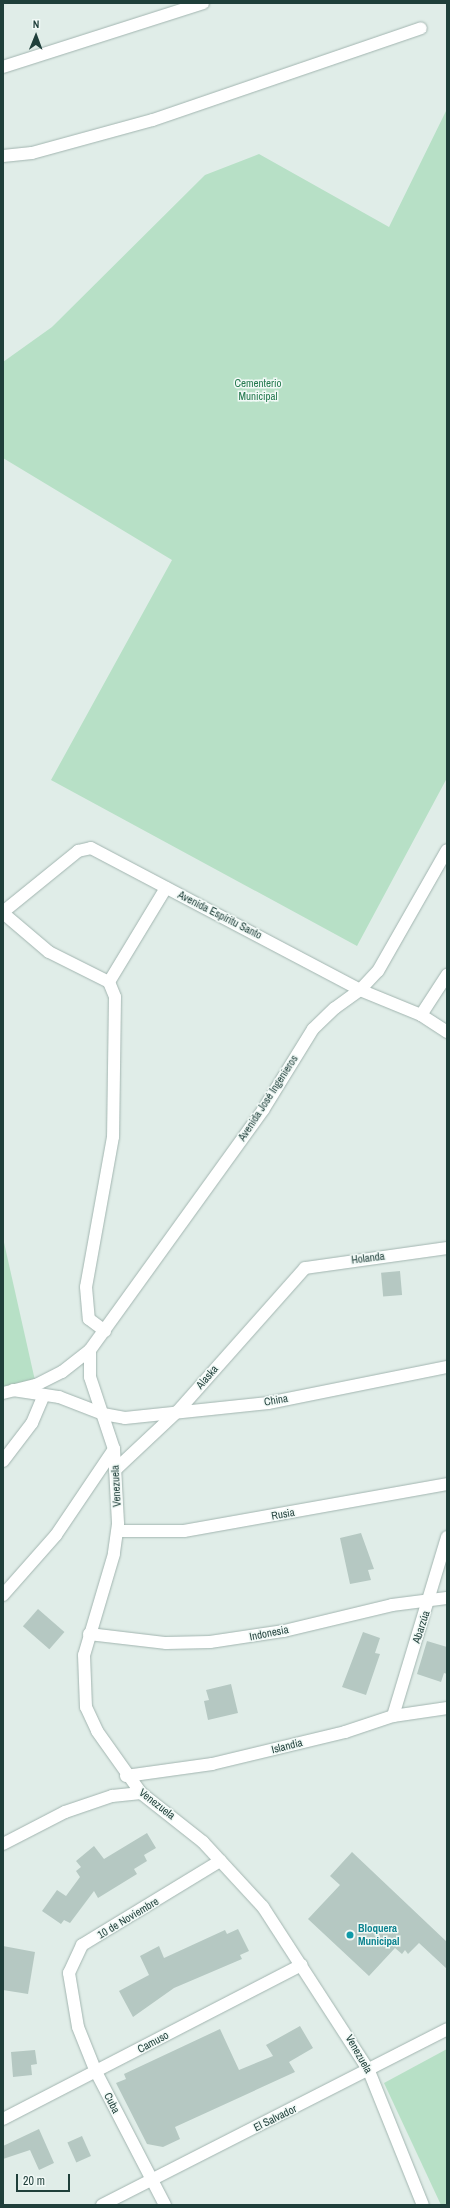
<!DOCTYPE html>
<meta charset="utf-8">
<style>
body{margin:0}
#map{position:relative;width:450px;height:2208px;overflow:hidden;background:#e0ede8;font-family:"Archivo Narrow",sans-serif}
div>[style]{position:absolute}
.green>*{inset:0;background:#b7e0c6}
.building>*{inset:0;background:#b5c8c2;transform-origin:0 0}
.roads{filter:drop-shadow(0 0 1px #a2b5b0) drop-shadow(0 0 1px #a2b5b0)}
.street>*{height:12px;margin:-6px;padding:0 6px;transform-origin:6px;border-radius:6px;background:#fff}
.secondary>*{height:12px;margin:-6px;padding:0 6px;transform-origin:6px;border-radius:6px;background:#fff}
.dots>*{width:11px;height:11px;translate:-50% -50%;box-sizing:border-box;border:2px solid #f1f9f6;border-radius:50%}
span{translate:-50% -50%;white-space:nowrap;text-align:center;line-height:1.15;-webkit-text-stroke:3px #f1f9f6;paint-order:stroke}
.park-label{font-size:11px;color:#257a4f}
.street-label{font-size:11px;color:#1f3f3a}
.culture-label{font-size:11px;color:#0d838f;font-weight:700}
.left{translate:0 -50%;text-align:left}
.frame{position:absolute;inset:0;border:4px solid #1f3f3a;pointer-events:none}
.north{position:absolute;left:16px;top:16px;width:40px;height:40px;-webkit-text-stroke:3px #f1f9f6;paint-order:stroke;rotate:1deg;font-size:11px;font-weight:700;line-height:16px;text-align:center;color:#1f3f3a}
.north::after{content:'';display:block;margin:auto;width:14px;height:18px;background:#1f3f3a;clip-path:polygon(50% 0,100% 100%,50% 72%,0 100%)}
.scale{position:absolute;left:16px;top:2174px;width:54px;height:18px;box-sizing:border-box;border:2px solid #1f3f3a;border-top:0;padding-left:5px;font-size:12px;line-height:14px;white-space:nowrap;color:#1f3f3a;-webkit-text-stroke:3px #f1f9f6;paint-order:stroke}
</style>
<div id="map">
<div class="green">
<div style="clip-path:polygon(447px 109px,447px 778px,357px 946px,51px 780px,172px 560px,3px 458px,3px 362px,52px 327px,205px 175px,259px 154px,389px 227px)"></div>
<div style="clip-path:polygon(3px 1238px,36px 1385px,3px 1393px)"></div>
<div style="clip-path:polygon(447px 2049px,447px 2205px,441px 2205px,384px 2083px)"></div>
</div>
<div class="building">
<div style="left:400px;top:1271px;width:24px;height:19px;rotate:85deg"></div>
<div style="clip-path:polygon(361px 1533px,374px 1569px,368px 1570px,371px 1580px,350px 1584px,340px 1538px)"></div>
<div style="left:38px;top:1609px;width:35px;height:23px;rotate:41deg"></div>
<div style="clip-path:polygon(363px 1632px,380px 1638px,375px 1653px,380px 1654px,366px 1695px,342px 1687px)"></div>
<div style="clip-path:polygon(427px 1641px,447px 1647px,447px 1674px,444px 1673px,441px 1682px,417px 1674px)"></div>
<div style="clip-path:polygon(231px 1684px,238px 1713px,208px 1720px,204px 1701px,209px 1700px,206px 1690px)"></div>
<div style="clip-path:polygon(147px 1833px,156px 1848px,144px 1855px,147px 1861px,134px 1869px,137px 1874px,98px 1898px,94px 1891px,70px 1923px,64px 1920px,61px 1924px,42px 1911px,57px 1890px,66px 1896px,80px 1877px,76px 1871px,81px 1867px,76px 1861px,94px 1846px,104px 1859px)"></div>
<div style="clip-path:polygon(352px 1852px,447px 1942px,447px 1969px,419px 1943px,408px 1954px,405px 1950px,402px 1954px,395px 1948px,369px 1976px,308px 1919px,340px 1885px,330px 1876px)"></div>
<div style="clip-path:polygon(238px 1929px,249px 1951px,240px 1955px,242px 1959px,174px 1988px,133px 2017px,119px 1991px,149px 1975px,140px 1956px,159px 1946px,164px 1958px,225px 1930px,227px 1934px)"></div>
<div style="clip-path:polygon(3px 1946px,35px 1952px,28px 1994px,3px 1990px)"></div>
<div style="clip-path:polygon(300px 2026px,313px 2048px,289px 2062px,295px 2072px,175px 2127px,180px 2139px,163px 2147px,147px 2144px,116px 2083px,126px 2079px,124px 2074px,220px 2029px,239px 2070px,273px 2056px,266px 2045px)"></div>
<div style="clip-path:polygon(35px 2050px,37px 2064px,31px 2065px,32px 2075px,13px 2077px,11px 2052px)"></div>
<div style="clip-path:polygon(39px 2129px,54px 2163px,39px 2170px,30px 2150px,3px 2159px,3px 2146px)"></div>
<div style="left:82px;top:2136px;width:22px;height:16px;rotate:66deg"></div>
</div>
<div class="roads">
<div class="street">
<div style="left:3px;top:67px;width:210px;rotate:-17.7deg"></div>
<div style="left:3px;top:156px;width:29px;rotate:-6deg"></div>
<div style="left:32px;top:153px;width:125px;rotate:-15.3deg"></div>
<div style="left:153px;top:120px;width:283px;rotate:-18.9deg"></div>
<div style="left:3px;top:912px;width:97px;rotate:-39.1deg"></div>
<div style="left:78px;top:851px;width:13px;rotate:-13deg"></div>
<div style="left:91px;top:848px;width:304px;rotate:27.8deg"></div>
<div style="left:360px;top:990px;width:26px;rotate:-47deg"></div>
<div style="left:378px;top:971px;width:139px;rotate:-60.3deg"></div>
<div style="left:3px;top:913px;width:60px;rotate:40.3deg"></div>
<div style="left:49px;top:952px;width:67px;rotate:26.6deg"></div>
<div style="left:109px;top:982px;width:16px;rotate:68deg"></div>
<div style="left:115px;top:997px;width:140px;rotate:90.8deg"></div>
<div style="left:113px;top:1137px;width:152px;rotate:100.2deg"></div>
<div style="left:86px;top:1287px;width:32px;rotate:85deg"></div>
<div style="left:89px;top:1319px;width:20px;rotate:37deg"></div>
<div style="left:109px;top:982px;width:110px;rotate:-58.8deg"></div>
<div style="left:421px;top:1015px;width:48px;rotate:-57deg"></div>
<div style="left:90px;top:1350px;width:27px;rotate:90deg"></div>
<div style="left:90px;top:1377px;width:76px;rotate:71.6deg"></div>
<div style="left:114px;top:1449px;width:75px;rotate:86.9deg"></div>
<div style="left:118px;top:1524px;width:30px;rotate:98deg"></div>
<div style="left:114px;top:1554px;width:105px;rotate:106.5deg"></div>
<div style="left:84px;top:1655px;width:52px;rotate:87.8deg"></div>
<div style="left:86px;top:1707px;width:26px;rotate:65deg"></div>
<div style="left:97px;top:1731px;width:76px;rotate:54.6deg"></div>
<div style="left:141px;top:1793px;width:79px;rotate:38.3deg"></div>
<div style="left:203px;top:1842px;width:88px;rotate:47.3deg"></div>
<div style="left:263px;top:1907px;width:195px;rotate:57.1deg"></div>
<div style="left:369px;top:2071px;width:144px;rotate:68.1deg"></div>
<div style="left:13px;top:1390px;width:47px;rotate:8.7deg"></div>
<div style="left:59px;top:1397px;width:47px;rotate:21.1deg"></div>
<div style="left:103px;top:1414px;width:22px;rotate:10deg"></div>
<div style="left:125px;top:1418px;width:144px;rotate:-6deg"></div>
<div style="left:268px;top:1403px;width:183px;rotate:-11.4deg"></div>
<div style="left:3px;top:1461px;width:48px;rotate:-52.7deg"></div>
<div style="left:32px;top:1423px;width:30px;rotate:-67deg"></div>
<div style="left:115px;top:1470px;width:86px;rotate:-43.1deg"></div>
<div style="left:178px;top:1411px;width:191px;rotate:-48.4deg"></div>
<div style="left:305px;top:1268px;width:143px;rotate:-8deg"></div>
<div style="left:118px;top:1531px;width:66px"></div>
<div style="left:184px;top:1531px;width:267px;rotate:-10.1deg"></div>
<div style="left:3px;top:1595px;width:80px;rotate:-48.5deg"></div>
<div style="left:56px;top:1535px;width:104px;rotate:-56deg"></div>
<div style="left:89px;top:1634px;width:78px;rotate:6.7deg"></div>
<div style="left:166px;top:1643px;width:44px;rotate:-1.3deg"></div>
<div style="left:210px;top:1642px;width:75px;rotate:-8.5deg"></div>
<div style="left:284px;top:1631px;width:111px;rotate:-13.5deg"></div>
<div style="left:392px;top:1605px;width:55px;rotate:-7.3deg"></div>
<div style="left:393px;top:1716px;width:187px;rotate:-73.2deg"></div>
<div style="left:126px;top:1776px;width:87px;rotate:-7.9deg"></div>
<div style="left:212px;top:1764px;width:137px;rotate:-13.5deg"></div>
<div style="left:345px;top:1732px;width:51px;rotate:-18.4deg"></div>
<div style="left:393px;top:1716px;width:55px;rotate:-8.4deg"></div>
<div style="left:3px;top:1844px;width:70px;rotate:-27.3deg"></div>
<div style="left:65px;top:1812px;width:50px;rotate:-18.8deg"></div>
<div style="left:112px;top:1796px;width:29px;rotate:-6deg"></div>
<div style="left:3px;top:2119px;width:336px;rotate:-27.3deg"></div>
<div style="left:102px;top:2205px;width:387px;rotate:-27deg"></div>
<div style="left:165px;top:2205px;width:150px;rotate:-117.4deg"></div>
<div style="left:96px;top:2072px;width:48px;rotate:-111.8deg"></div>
<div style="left:78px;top:2027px;width:55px;rotate:-99.5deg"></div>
<div style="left:69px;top:1973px;width:31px;rotate:-65deg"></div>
<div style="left:82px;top:1945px;width:162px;rotate:-31.3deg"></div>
</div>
<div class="secondary">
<div style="left:3px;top:1393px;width:34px;rotate:-14deg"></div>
<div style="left:36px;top:1385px;width:29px;rotate:-27deg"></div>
<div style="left:62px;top:1372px;width:36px;rotate:-38deg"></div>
<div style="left:90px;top:1350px;width:296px;rotate:-54.2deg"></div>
<div style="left:263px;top:1110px;width:95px;rotate:-58.3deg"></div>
<div style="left:313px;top:1029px;width:30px;rotate:-44deg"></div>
<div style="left:335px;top:1008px;width:31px;rotate:-36deg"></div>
<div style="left:360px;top:990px;width:66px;rotate:22.3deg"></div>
<div style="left:421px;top:1015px;width:31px;rotate:33deg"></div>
</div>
</div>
<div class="dots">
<div style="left:350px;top:1935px;background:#0f9aa8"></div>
</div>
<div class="park-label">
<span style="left:258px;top:390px">Cementerio<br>Municipal</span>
</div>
<div class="street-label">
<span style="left:220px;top:915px;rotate:27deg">Avenida Espíritu Santo</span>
<span style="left:268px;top:1098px;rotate:-57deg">Avenida José Ingenieros</span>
<span style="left:368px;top:1258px;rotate:-7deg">Holanda</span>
<span style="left:207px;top:1377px;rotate:-49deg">Alaska</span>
<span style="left:276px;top:1400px;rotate:-10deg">China</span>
<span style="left:116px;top:1486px;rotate:-93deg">Venezuela</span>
<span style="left:283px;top:1514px;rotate:-10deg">Rusia</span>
<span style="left:421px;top:1627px;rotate:-72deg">Abarzúa</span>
<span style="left:269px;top:1633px;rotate:-11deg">Indonesia</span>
<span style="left:287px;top:1746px;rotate:-14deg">Islandia</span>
<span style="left:157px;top:1804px;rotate:38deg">Venezuela</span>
<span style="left:128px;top:1918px;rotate:-31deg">10 de Noviembre</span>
<span style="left:153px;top:2042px;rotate:-28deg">Camuso</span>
<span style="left:359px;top:2054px;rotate:60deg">Venezuela</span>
<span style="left:112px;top:2103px;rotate:63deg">Cuba</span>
<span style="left:275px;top:2118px;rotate:-26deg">El Salvador</span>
</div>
<div class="culture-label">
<span class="left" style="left:358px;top:1935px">Bloquera<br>Municipal</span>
</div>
<div class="frame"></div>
<div class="north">N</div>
<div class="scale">20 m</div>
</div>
